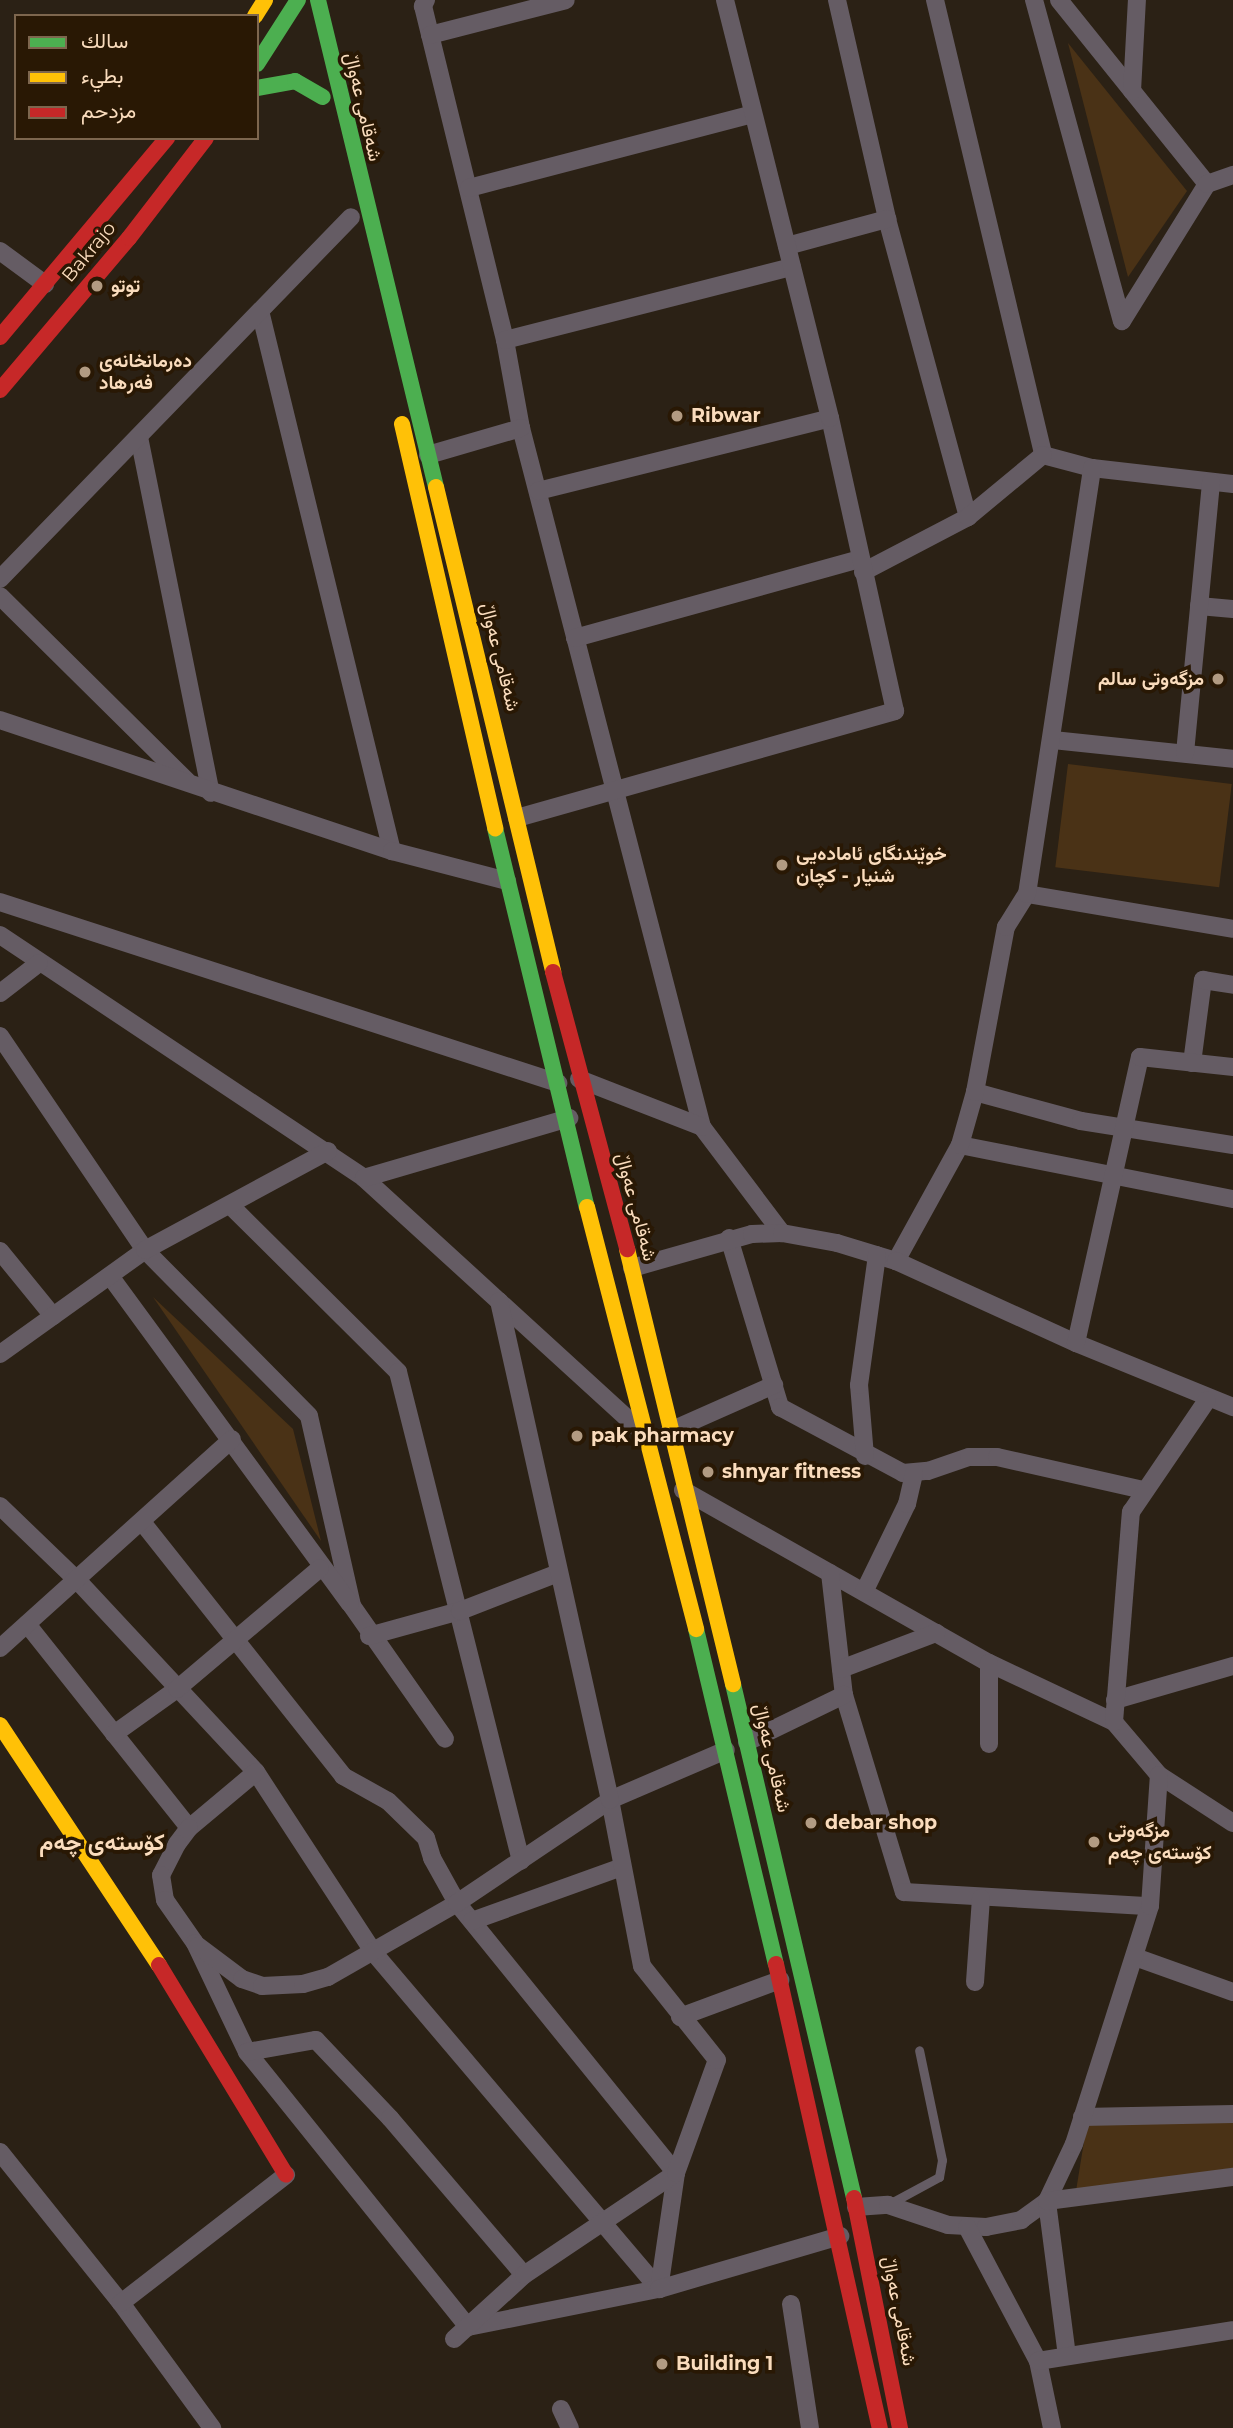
<!DOCTYPE html>
<meta charset="utf-8">
<style>
body{margin:0}
#map{position:relative;width:1233px;height:2428px;overflow:hidden;background:#2b2115;font-family:Montserrat,Vazirmatn,sans-serif}
div>[style]{position:absolute}
.green>*{inset:0;background:#4a3216;transform-origin:0 0}
.lane>*{height:9px;margin:-4.5px;padding:0 4.5px;transform-origin:4.5px;border-radius:4.5px;background:#655c64}
.street>*{height:18px;margin:-9px;padding:0 9px;transform-origin:9px;border-radius:9px;background:#655c64}
.fast>*{height:16px;margin:-8px;padding:0 8px;transform-origin:8px;border-radius:8px;background:#4caf50}
.slow>*{height:16px;margin:-8px;padding:0 8px;transform-origin:8px;border-radius:8px;background:#ffc107}
.jam>*{height:16px;margin:-8px;padding:0 8px;transform-origin:8px;border-radius:8px;background:#c62828}
.dots>*{width:19px;height:19px;translate:-50% -50%;box-sizing:border-box;border:4px solid #291804;border-radius:50%}
span{translate:-50% -50%;white-space:nowrap;text-align:center;line-height:1.15;-webkit-text-stroke:7px #291804;paint-order:stroke}
.street-label{font-size:19px;color:#fadcbd}
.poi-label{font-size:19px;color:#fadcbd;font-weight:700}
.left{translate:0 -50%;text-align:left}
.right{translate:-100% -50%;text-align:right}
.quarter-label{font-size:23px;color:#fadcbd;font-weight:700}
.legend{position:absolute;left:14px;top:14px;width:245px;height:126px;box-sizing:border-box;background:#291804;border:2px solid #7d664e;margin:0;padding:9px 12px;list-style:none;font-size:21px;color:#fadcbd}
.legend li{display:flex;align-items:center;gap:14px;height:35px}
.legend b{width:35px;border:2px solid #7d664e}
</style>
<div id="map">
<div class="green">
<div style="clip-path:polygon(1068px 43px,1187px 191px,1128px 277px)"></div>
<div style="left:1068px;top:764px;width:165px;height:104px;rotate:7deg"></div>
<div style="clip-path:polygon(153px 1297px,293px 1429px,321px 1541px)"></div>
<div style="clip-path:polygon(1233px 2120px,1233px 2168px,1076px 2191px,1087px 2123px)"></div>
</div>
<div class="lane">
<div style="left:889px;top:2204px;width:57px;rotate:-28.4deg"></div>
<div style="left:939px;top:2177px;width:17px;rotate:-80deg"></div>
<div style="left:942px;top:2160px;width:112px;rotate:-101.8deg"></div>
</div>
<div class="street">
<div style="left:426px;top:0;width:7px;rotate:117deg"></div>
<div style="left:423px;top:6px;width:344px;rotate:76.2deg"></div>
<div style="left:505px;top:340px;width:89px;rotate:79.7deg"></div>
<div style="left:521px;top:428px;width:722px;rotate:75.48deg"></div>
<div style="left:702px;top:1127px;width:133px;rotate:53deg"></div>
<div style="left:837px;top:0;width:225px;rotate:77.1deg"></div>
<div style="left:887px;top:219px;width:309px;rotate:74.8deg"></div>
<div style="left:935px;top:0;width:468px;rotate:76.6deg"></div>
<div style="left:1034px;top:0;width:333px;rotate:74.7deg"></div>
<div style="left:1059px;top:0;width:236px;rotate:51.2deg"></div>
<div style="left:1207px;top:184px;width:161px;rotate:121.8deg"></div>
<div style="left:430px;top:35px;width:140px;rotate:-14.4deg"></div>
<div style="left:1132px;top:91px;width:91px;rotate:-86.9deg"></div>
<div style="left:1207px;top:184px;width:28px;rotate:-19deg"></div>
<div style="left:469px;top:188px;width:293px;rotate:-14.6deg"></div>
<div style="left:787px;top:246px;width:104px;rotate:-15.1deg"></div>
<div style="left:0;top:251px;width:56px;rotate:36.3deg"></div>
<div style="left:261px;top:315px;width:552px;rotate:76.27deg"></div>
<div style="left:505px;top:340px;width:296px;rotate:-14.3deg"></div>
<div style="left:139px;top:437px;width:363px;rotate:78.6deg"></div>
<div style="left:428px;top:455px;width:97px;rotate:-16.2deg"></div>
<div style="left:1043px;top:455px;width:51px;rotate:14.9deg"></div>
<div style="left:1092px;top:468px;width:142px;rotate:6.5deg"></div>
<div style="left:538px;top:491px;width:301px;rotate:-14deg"></div>
<div style="left:863px;top:572px;width:119px;rotate:-27.6deg"></div>
<div style="left:968px;top:517px;width:97px;rotate:-39.6deg"></div>
<div style="left:0;top:579px;width:504px;rotate:-45.88deg"></div>
<div style="left:0;top:596px;width:263px;rotate:44.7deg"></div>
<div style="left:1199px;top:606px;width:34px;rotate:5deg"></div>
<div style="left:575px;top:638px;width:296px;rotate:-15.5deg"></div>
<div style="left:0;top:720px;width:413px;rotate:18.5deg"></div>
<div style="left:392px;top:851px;width:119px;rotate:14.6deg"></div>
<div style="left:1053px;top:740px;width:181px;rotate:6deg"></div>
<div style="left:1185px;top:753px;width:272px;rotate:-84.5deg"></div>
<div style="left:517px;top:818px;width:393px;rotate:-15.8deg"></div>
<div style="left:895px;top:711px;width:300px;rotate:-102.5deg"></div>
<div style="left:830px;top:418px;width:431px;rotate:-104.1deg"></div>
<div style="left:1027px;top:894px;width:209px;rotate:9.6deg"></div>
<div style="left:0;top:902px;width:587px;rotate:17.97deg"></div>
<div style="left:0;top:935px;width:438px;rotate:33.7deg"></div>
<div style="left:364px;top:1178px;width:378px;rotate:42.4deg"></div>
<div style="left:0;top:993px;width:49px;rotate:-37.6deg"></div>
<div style="left:0;top:1036px;width:258px;rotate:55.9deg"></div>
<div style="left:145px;top:1250px;width:233px;rotate:45.3deg"></div>
<div style="left:309px;top:1416px;width:195px;rotate:77.2deg"></div>
<div style="left:352px;top:1606px;width:162px;rotate:55deg"></div>
<div style="left:1192px;top:1063px;width:84px;rotate:-82.5deg"></div>
<div style="left:1203px;top:980px;width:30px;rotate:9deg"></div>
<div style="left:579px;top:1079px;width:132px;rotate:21.3deg"></div>
<div style="left:975px;top:1092px;width:110px;rotate:15.3deg"></div>
<div style="left:1081px;top:1121px;width:154px;rotate:9deg"></div>
<div style="left:960px;top:1145px;width:278px;rotate:11.2deg"></div>
<div style="left:364px;top:1178px;width:214px;rotate:-16.3deg"></div>
<div style="left:230px;top:1205px;width:237px;rotate:44.8deg"></div>
<div style="left:398px;top:1372px;width:504px;rotate:75.88deg"></div>
<div style="left:729px;top:1238px;width:177px;rotate:73.2deg"></div>
<div style="left:780px;top:1407px;width:140px;rotate:28.2deg"></div>
<div style="left:903px;top:1473px;width:25px;rotate:-5deg"></div>
<div style="left:928px;top:1471px;width:43px;rotate:-18.9deg"></div>
<div style="left:969px;top:1457px;width:28px"></div>
<div style="left:997px;top:1457px;width:151px;rotate:12.7deg"></div>
<div style="left:0;top:1251px;width:84px;rotate:50.8deg"></div>
<div style="left:896px;top:1261px;width:132px;rotate:-61.1deg"></div>
<div style="left:960px;top:1145px;width:55px;rotate:-74.2deg"></div>
<div style="left:975px;top:1092px;width:168px;rotate:-79.4deg"></div>
<div style="left:1006px;top:927px;width:39px;rotate:-58deg"></div>
<div style="left:1027px;top:894px;width:431px;rotate:-81.3deg"></div>
<div style="left:632px;top:1268px;width:125px;rotate:-15.8deg"></div>
<div style="left:752px;top:1234px;width:30px;rotate:-2deg"></div>
<div style="left:782px;top:1233px;width:56px;rotate:10.3deg"></div>
<div style="left:837px;top:1243px;width:62px;rotate:17deg"></div>
<div style="left:896px;top:1261px;width:198px;rotate:24.5deg"></div>
<div style="left:1076px;top:1343px;width:170px;rotate:22.2deg"></div>
<div style="left:110px;top:1276px;width:406px;rotate:53.8deg"></div>
<div style="left:1076px;top:1343px;width:293px;rotate:-77.4deg"></div>
<div style="left:1140px;top:1057px;width:94px;rotate:6.1deg"></div>
<div style="left:0;top:1354px;width:178px;rotate:-35.6deg"></div>
<div style="left:145px;top:1250px;width:208px;rotate:-28.4deg"></div>
<div style="left:670px;top:1431px;width:114px;rotate:-23.9deg"></div>
<div style="left:865px;top:1456px;width:71px;rotate:-94.8deg"></div>
<div style="left:859px;top:1385px;width:131px;rotate:-82.1deg"></div>
<div style="left:683px;top:1490px;width:352px;rotate:29.5deg"></div>
<div style="left:989px;top:1663px;width:138px;rotate:25.3deg"></div>
<div style="left:1114px;top:1722px;width:70px;rotate:49.7deg"></div>
<div style="left:1159px;top:1775px;width:88px;rotate:33deg"></div>
<div style="left:0;top:1506px;width:107px;rotate:43.9deg"></div>
<div style="left:77px;top:1580px;width:262px;rotate:47deg"></div>
<div style="left:256px;top:1772px;width:216px;rotate:56.9deg"></div>
<div style="left:374px;top:1953px;width:441px;rotate:49.7deg"></div>
<div style="left:142px;top:1522px;width:324px;rotate:51.6deg"></div>
<div style="left:343px;top:1776px;width:51px;rotate:29.1deg"></div>
<div style="left:388px;top:1801px;width:53px;rotate:44.2deg"></div>
<div style="left:426px;top:1838px;width:21px;rotate:73deg"></div>
<div style="left:432px;top:1858px;width:51px;rotate:60.9deg"></div>
<div style="left:457px;top:1903px;width:348px;rotate:51deg"></div>
<div style="left:676px;top:2173px;width:117px;rotate:98.3deg"></div>
<div style="left:830px;top:1573px;width:123px;rotate:83.5deg"></div>
<div style="left:844px;top:1695px;width:206px;rotate:73.1deg"></div>
<div style="left:904px;top:1892px;width:246px;rotate:3.3deg"></div>
<div style="left:864px;top:1592px;width:98px;rotate:-64deg"></div>
<div style="left:907px;top:1504px;width:32px;rotate:-77deg"></div>
<div style="left:27px;top:1624px;width:260px;rotate:51.5deg"></div>
<div style="left:369px;top:1636px;width:94px;rotate:-15.4deg"></div>
<div style="left:460px;top:1611px;width:105px;rotate:-21.2deg"></div>
<div style="left:0;top:1648px;width:312px;rotate:-42deg"></div>
<div style="left:841px;top:1669px;width:102px;rotate:-20.8deg"></div>
<div style="left:1115px;top:1700px;width:123px;rotate:-16.1deg"></div>
<div style="left:1114px;top:1722px;width:211px;rotate:-85.4deg"></div>
<div style="left:1131px;top:1512px;width:135px;rotate:-55.8deg"></div>
<div style="left:114px;top:1734px;width:77px;rotate:-35.5deg"></div>
<div style="left:177px;top:1689px;width:187px;rotate:-40.2deg"></div>
<div style="left:747px;top:1742px;width:108px;rotate:-25.9deg"></div>
<div style="left:989px;top:1744px;width:81px;rotate:-90deg"></div>
<div style="left:256px;top:1772px;width:87px;rotate:140.1deg"></div>
<div style="left:189px;top:1828px;width:20px;rotate:127deg"></div>
<div style="left:177px;top:1844px;width:35px;rotate:117deg"></div>
<div style="left:161px;top:1875px;width:25px;rotate:81deg"></div>
<div style="left:165px;top:1900px;width:52px;rotate:55.1deg"></div>
<div style="left:195px;top:1943px;width:121px;rotate:64.5deg"></div>
<div style="left:247px;top:2052px;width:353px;rotate:51.2deg"></div>
<div style="left:468px;top:2327px;width:195px;rotate:-11.3deg"></div>
<div style="left:659px;top:2289px;width:189px;rotate:-16.3deg"></div>
<div style="left:472px;top:1921px;width:159px;rotate:-19.8deg"></div>
<div style="left:198px;top:1946px;width:55px;rotate:36.9deg"></div>
<div style="left:242px;top:1979px;width:21px;rotate:19deg"></div>
<div style="left:262px;top:1986px;width:41px;rotate:-2.8deg"></div>
<div style="left:303px;top:1984px;width:26px;rotate:-16deg"></div>
<div style="left:328px;top:1977px;width:149px;rotate:-29.8deg"></div>
<div style="left:457px;top:1903px;width:184px;rotate:-33.9deg"></div>
<div style="left:610px;top:1800px;width:126px;rotate:-23.3deg"></div>
<div style="left:1135px;top:1957px;width:104px;rotate:19.7deg"></div>
<div style="left:975px;top:1982px;width:84px;rotate:-85.9deg"></div>
<div style="left:680px;top:2017px;width:107px;rotate:-20.3deg"></div>
<div style="left:247px;top:2052px;width:70px;rotate:-9.9deg"></div>
<div style="left:316px;top:2040px;width:108px;rotate:46.5deg"></div>
<div style="left:390px;top:2118px;width:206px;rotate:49.5deg"></div>
<div style="left:1082px;top:2117px;width:151px;rotate:-1.1deg"></div>
<div style="left:0;top:2152px;width:193px;rotate:51.3deg"></div>
<div style="left:121px;top:2303px;width:155px;rotate:53.9deg"></div>
<div style="left:856px;top:2207px;width:32px;rotate:-4deg"></div>
<div style="left:888px;top:2205px;width:63px;rotate:18.4deg"></div>
<div style="left:948px;top:2225px;width:38px;rotate:3deg"></div>
<div style="left:986px;top:2227px;width:36px;rotate:-11deg"></div>
<div style="left:1021px;top:2220px;width:32px;rotate:-36deg"></div>
<div style="left:1047px;top:2201px;width:63px;rotate:-64.7deg"></div>
<div style="left:1074px;top:2144px;width:250px;rotate:-72.3deg"></div>
<div style="left:1150px;top:1906px;width:131px;rotate:-86.1deg"></div>
<div style="left:967px;top:2227px;width:152px;rotate:62.1deg"></div>
<div style="left:1038px;top:2361px;width:68px;rotate:78.2deg"></div>
<div style="left:121px;top:2303px;width:209px;rotate:-37.8deg"></div>
<div style="left:791px;top:2304px;width:125px;rotate:81.3deg"></div>
<div style="left:454px;top:2339px;width:95px;rotate:-42.4deg"></div>
<div style="left:524px;top:2275px;width:183px;rotate:-33.9deg"></div>
<div style="left:676px;top:2173px;width:120px;rotate:-70.1deg"></div>
<div style="left:717px;top:2060px;width:120px;rotate:-128.6deg"></div>
<div style="left:642px;top:1966px;width:169px;rotate:-100.9deg"></div>
<div style="left:610px;top:1800px;width:511px;rotate:-102.54deg"></div>
<div style="left:1067px;top:2356px;width:156px;rotate:-97.4deg"></div>
<div style="left:1047px;top:2201px;width:188px;rotate:-7.4deg"></div>
<div style="left:1038px;top:2361px;width:197px;rotate:-9deg"></div>
<div style="left:561px;top:2409px;width:21px;rotate:65deg"></div>
</div>
<div class="fast">
<div style="left:318px;top:0;width:501px;rotate:76.38deg"></div>
<div style="left:257px;top:64px;width:76px;rotate:-57.4deg"></div>
<div style="left:257px;top:88px;width:39px;rotate:-10deg"></div>
<div style="left:295px;top:81px;width:32px;rotate:30deg"></div>
<div style="left:495px;top:828px;width:390px;rotate:76.4deg"></div>
<div style="left:696px;top:1629px;width:344px;rotate:76.6deg"></div>
<div style="left:733px;top:1684px;width:528px;rotate:76.75deg"></div>
</div>
<div class="slow">
<div style="left:255px;top:16px;width:19px;rotate:-58deg"></div>
<div style="left:402px;top:424px;width:415px;rotate:77deg"></div>
<div style="left:436px;top:487px;width:499px;rotate:76.4deg"></div>
<div style="left:587px;top:1207px;width:436px;rotate:75.5deg"></div>
<div style="left:627px;top:1249px;width:448px;rotate:76.3deg"></div>
<div style="left:0;top:1725px;width:288px;rotate:56.5deg"></div>
</div>
<div class="jam">
<div style="left:0;top:337px;width:260px;rotate:-50deg"></div>
<div style="left:0;top:390px;width:199px;rotate:-49.7deg"></div>
<div style="left:129px;top:238px;width:126px;rotate:-52.4deg"></div>
<div style="left:553px;top:972px;width:287px;rotate:75deg"></div>
<div style="left:776px;top:1964px;width:476px;rotate:77.4deg"></div>
<div style="left:159px;top:1965px;width:245px;rotate:58.8deg"></div>
<div style="left:854px;top:2198px;width:235px;rotate:78.7deg"></div>
</div>
<div class="dots">
<div style="left:97px;top:286px;background:#b29b82"></div>
<div style="left:85px;top:372px;background:#b29b82"></div>
<div style="left:677px;top:416px;background:#b29b82"></div>
<div style="left:1218px;top:679px;background:#b29b82"></div>
<div style="left:782px;top:865px;background:#b29b82"></div>
<div style="left:577px;top:1436px;background:#b29b82"></div>
<div style="left:708px;top:1472px;background:#b29b82"></div>
<div style="left:811px;top:1823px;background:#b29b82"></div>
<div style="left:1094px;top:1842px;background:#b29b82"></div>
<div style="left:662px;top:2364px;background:#b29b82"></div>
</div>
<div class="street-label">
<span style="left:363px;top:107px;rotate:77deg">شەقامی عەواڵ</span>
<span style="left:89px;top:252px;rotate:-50deg">Bakrajo</span>
<span style="left:500px;top:657px;rotate:76deg">شەقامی عەواڵ</span>
<span style="left:636px;top:1207px;rotate:75deg">شەقامی عەواڵ</span>
<span style="left:772px;top:1758px;rotate:77deg">شەقامی عەواڵ</span>
<span style="left:899px;top:2311px;rotate:79deg">شەقامی عەواڵ</span>
</div>
<div class="poi-label">
<span class="left" style="left:111px;top:286px">توتو</span>
<span class="left" style="left:99px;top:372px">دەرمانخانەی<br>فەرھاد</span>
<span class="left" style="left:691px;top:416px">Ribwar</span>
<span class="right" style="left:1204px;top:679px">مزگەوتی سالم</span>
<span class="left" style="left:796px;top:865px">خوێندنگای ئامادەیی<br>شنیار - کچان</span>
<span class="left" style="left:591px;top:1436px">pak pharmacy</span>
<span class="left" style="left:722px;top:1472px">shnyar fitness</span>
<span class="left" style="left:825px;top:1823px">debar shop</span>
<span class="left" style="left:1108px;top:1842px">مزگه‌وتی<br>کۆستەی چەم</span>
<span class="left" style="left:676px;top:2364px">Building 1</span>
</div>
<div class="quarter-label">
<span style="left:102px;top:1842px">کۆستەی چەم</span>
</div>
<ul class="legend">
<li><b style="height:9px;background:#4caf50"></b>سالك</li>
<li><b style="height:9px;background:#ffc107"></b>بطيء</li>
<li><b style="height:9px;background:#c62828"></b>مزدحم</li>
</ul>
</div>
